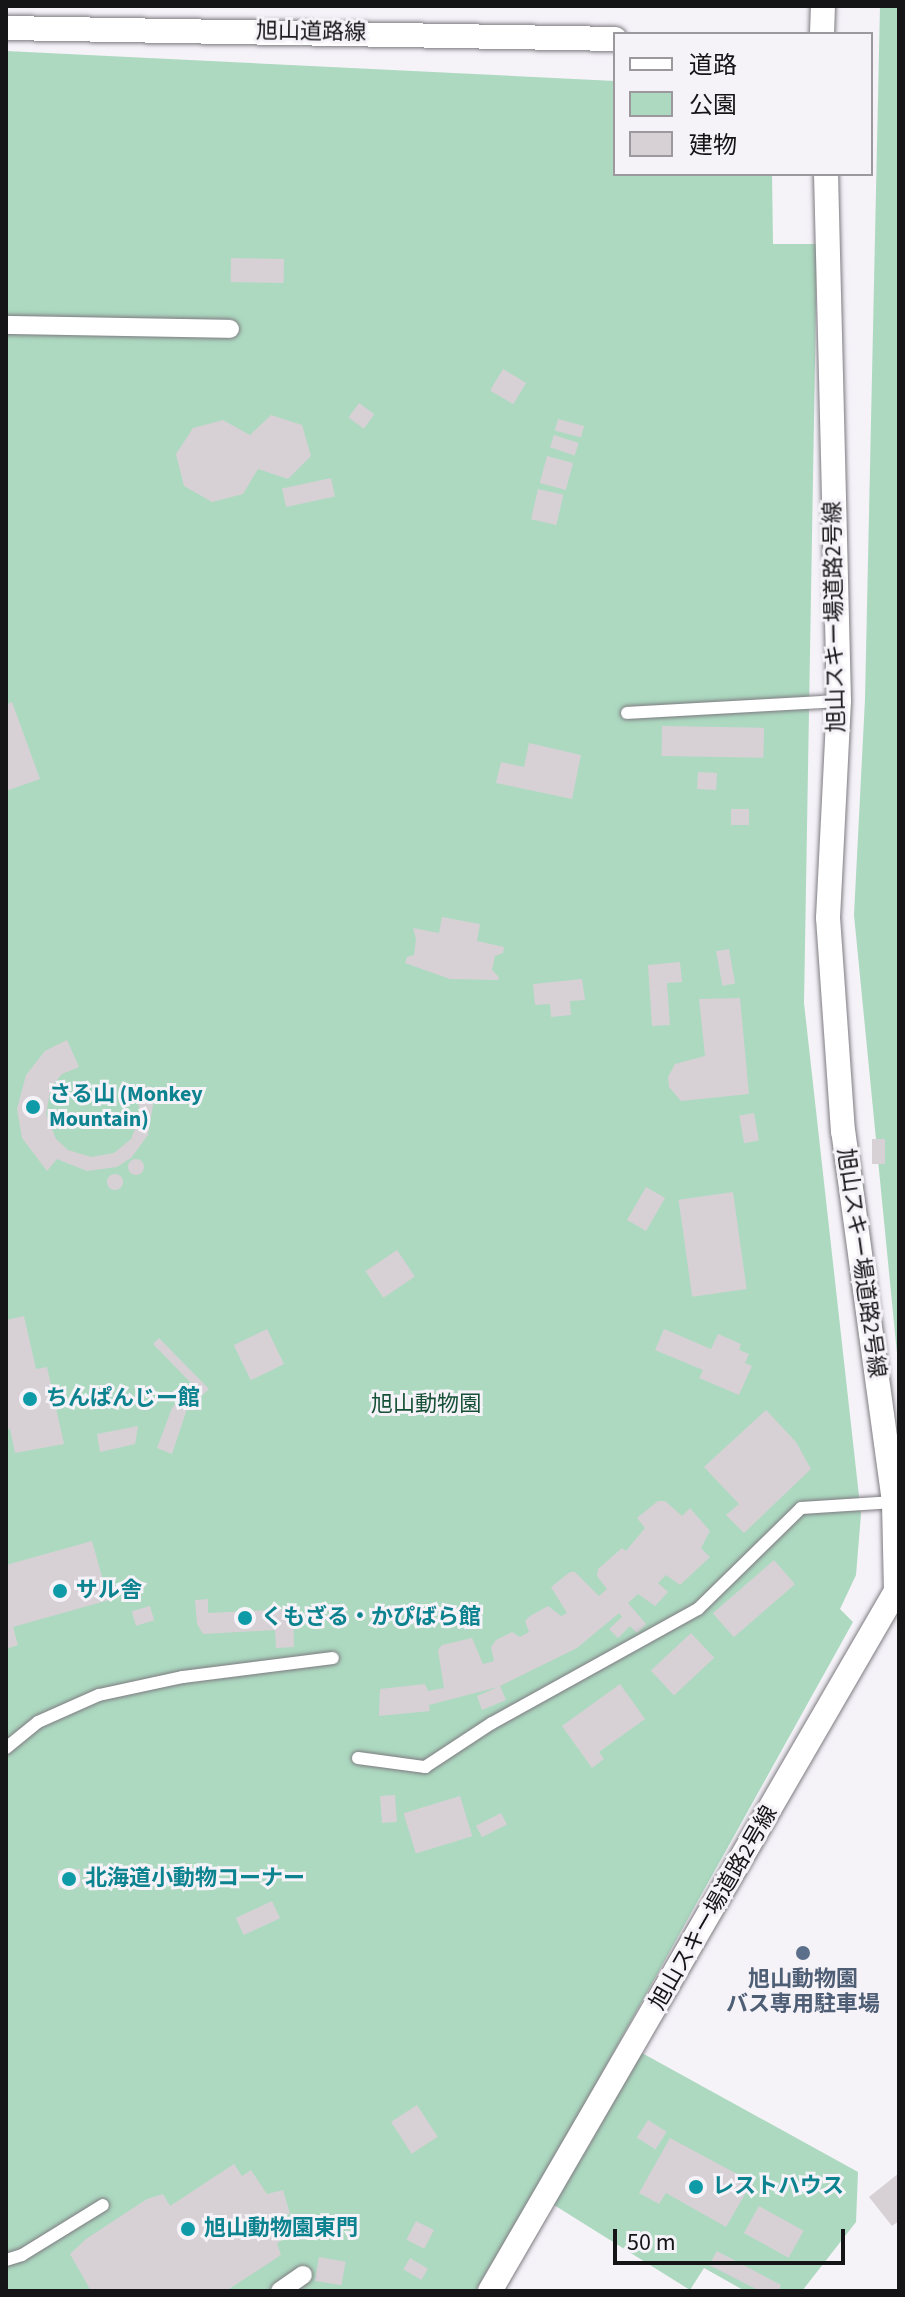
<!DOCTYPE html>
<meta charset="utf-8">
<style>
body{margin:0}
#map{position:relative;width:905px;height:2297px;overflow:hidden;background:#f5f2f8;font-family:"Source Sans 3","Noto Sans JP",sans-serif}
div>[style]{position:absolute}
.green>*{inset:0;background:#add9c0}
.building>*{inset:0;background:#d7d1d6;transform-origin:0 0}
.round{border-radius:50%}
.roads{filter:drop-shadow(0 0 2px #7e7b81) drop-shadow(0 0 2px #7e7b81)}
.service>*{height:12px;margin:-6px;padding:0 6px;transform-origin:6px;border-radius:6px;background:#fff}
.pedestrian>*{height:18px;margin:-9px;padding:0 9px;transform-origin:9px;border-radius:9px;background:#fff}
.minor>*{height:24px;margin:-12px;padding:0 12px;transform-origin:12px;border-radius:12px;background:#fff}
.dots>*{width:22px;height:22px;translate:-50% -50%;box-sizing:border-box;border:4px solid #f5f2f8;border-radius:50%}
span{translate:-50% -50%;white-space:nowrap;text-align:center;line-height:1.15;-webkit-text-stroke:6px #f5f2f8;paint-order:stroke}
.street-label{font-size:22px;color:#151416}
.culture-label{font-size:22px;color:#0d838f;font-weight:700}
.left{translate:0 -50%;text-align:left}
.park-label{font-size:22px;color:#165036}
.service-label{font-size:22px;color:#4e5e75;font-weight:700}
.frame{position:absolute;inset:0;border:8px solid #151416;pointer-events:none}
.legend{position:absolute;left:613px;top:32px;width:260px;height:144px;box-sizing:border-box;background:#f5f2f8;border:2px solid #9b999e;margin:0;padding:10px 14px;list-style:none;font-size:24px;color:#151416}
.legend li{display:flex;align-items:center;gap:16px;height:40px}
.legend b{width:40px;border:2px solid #9b999e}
.scale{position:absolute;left:613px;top:2229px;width:232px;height:36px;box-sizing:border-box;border:4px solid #151416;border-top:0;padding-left:10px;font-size:24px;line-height:28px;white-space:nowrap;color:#151416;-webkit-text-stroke:6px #f5f2f8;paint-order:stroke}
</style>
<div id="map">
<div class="green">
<div style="clip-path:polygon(880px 6px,899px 6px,899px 1374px,854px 915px,865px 699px)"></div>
<div style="clip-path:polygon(6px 51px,615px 81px,615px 174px,772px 174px,773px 244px,817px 244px,804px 1003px,861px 1514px,856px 1575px,840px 1609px,853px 1622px,546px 2174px,475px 2291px,6px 2291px)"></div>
<div style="clip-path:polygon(642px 2053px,858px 2172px,856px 2222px,802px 2291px,745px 2291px,704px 2268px,690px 2290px,554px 2205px)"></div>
</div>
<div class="building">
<div style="left:231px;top:258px;width:53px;height:24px;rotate:1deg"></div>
<div style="left:503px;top:369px;width:27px;height:25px;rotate:31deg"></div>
<div style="left:359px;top:403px;width:19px;height:18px;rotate:36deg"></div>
<div style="clip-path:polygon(271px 415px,302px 425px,311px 456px,288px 479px,258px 469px,243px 494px,212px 502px,184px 486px,176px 454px,193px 428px,223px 420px,250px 435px)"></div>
<div style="left:558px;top:419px;width:27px;height:12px;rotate:15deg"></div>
<div style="left:554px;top:435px;width:26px;height:13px;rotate:18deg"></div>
<div style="left:547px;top:456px;width:27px;height:28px;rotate:15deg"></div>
<div style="left:331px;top:478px;width:19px;height:50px;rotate:78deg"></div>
<div style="left:538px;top:489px;width:26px;height:31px;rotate:13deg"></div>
<div style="clip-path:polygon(12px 702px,40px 779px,6px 791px,6px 705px)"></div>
<div style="left:662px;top:726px;width:102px;height:30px;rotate:1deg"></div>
<div style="clip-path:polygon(529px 743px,581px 755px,572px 799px,496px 783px,501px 762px,524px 767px)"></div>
<div style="left:698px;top:772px;width:19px;height:17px;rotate:3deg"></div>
<div style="left:731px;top:809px;width:18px;height:16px"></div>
<div style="clip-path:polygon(442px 917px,480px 924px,477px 941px,504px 947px,503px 953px,495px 956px,492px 970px,499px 977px,498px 980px,450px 979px,405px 963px,407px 957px,414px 955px,416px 939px,413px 928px,439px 933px)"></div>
<div style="left:729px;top:949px;width:35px;height:13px;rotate:80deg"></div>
<div style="clip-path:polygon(680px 962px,682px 982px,667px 983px,670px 1025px,652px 1026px,648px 965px)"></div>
<div style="clip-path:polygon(582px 979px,585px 1000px,570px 1001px,571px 1015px,551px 1017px,550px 1004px,535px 1005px,533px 984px)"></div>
<div style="clip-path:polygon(740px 998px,749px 1094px,681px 1101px,669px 1087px,668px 1077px,675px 1064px,705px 1056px,699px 999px)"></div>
<div style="clip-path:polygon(67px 1040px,79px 1067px,62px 1074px,51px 1087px,46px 1114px,56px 1139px,68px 1150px,91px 1157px,114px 1153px,131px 1139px,140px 1117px,137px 1091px,149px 1086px,153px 1105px,148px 1135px,131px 1158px,117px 1167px,87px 1171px,57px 1159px,47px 1171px,22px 1138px,17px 1109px,26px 1075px,45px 1051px)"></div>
<div style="left:754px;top:1113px;width:28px;height:15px;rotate:80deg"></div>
<div style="left:872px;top:1139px;width:13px;height:25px"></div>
<div class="round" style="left:128px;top:1159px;width:16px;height:16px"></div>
<div class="round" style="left:107px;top:1174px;width:16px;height:16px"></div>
<div style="left:646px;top:1187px;width:22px;height:38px;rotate:30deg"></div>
<div style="left:733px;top:1192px;width:98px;height:55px;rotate:82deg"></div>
<div style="left:397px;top:1250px;width:32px;height:38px;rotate:56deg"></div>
<div style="clip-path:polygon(24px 1316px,36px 1369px,47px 1367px,64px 1444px,15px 1453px,10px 1429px,6px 1429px,6px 1320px)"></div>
<div style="left:267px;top:1329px;width:39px;height:37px;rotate:64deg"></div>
<div style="clip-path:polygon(664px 1329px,711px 1349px,718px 1334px,741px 1344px,739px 1350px,749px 1354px,745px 1363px,752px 1366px,739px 1395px,699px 1378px,703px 1370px,655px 1350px)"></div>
<div style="clip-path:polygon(159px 1338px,209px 1389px,187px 1409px,172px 1454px,157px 1448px,172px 1408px,191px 1383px,153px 1344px)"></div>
<div style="clip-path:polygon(766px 1410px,796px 1442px,811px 1469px,744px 1533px,726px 1515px,739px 1504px,704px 1467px)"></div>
<div style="clip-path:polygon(138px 1426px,135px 1444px,100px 1452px,97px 1434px)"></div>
<div style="clip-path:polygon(658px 1501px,665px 1501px,682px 1516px,690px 1508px,710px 1531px,701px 1548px,710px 1557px,680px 1585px,666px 1575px,658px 1583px,668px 1592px,655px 1606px,638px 1594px,628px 1603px,646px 1624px,637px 1633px,630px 1626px,618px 1638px,609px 1629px,622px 1617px,619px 1613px,577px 1648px,500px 1686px,506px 1700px,482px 1710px,477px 1696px,498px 1687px,429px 1705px,430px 1711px,379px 1716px,380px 1689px,425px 1684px,428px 1691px,444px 1688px,438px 1650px,442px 1645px,472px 1638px,483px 1664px,494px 1661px,491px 1647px,496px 1640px,512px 1632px,520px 1637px,529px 1632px,525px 1621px,530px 1616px,548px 1606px,561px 1616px,567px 1613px,551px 1587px,570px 1572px,575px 1572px,599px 1596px,607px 1589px,597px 1576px,598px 1569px,622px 1548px,626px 1551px,645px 1528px,637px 1518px)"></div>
<div style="clip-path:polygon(92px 1541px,104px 1584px,112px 1582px,116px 1598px,13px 1627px,18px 1645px,6px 1649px,6px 1565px)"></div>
<div style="left:774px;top:1560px;width:32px;height:81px;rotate:49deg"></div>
<div style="clip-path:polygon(208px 1599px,208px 1613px,293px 1609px,294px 1647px,276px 1648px,275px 1630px,203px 1634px,197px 1624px,195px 1600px)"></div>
<div style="left:150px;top:1606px;width:15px;height:19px;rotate:74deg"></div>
<div style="left:691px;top:1633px;width:34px;height:55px;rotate:47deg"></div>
<div style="clip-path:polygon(620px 1684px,645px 1719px,599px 1752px,604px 1759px,592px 1768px,562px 1726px)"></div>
<div style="left:395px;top:1795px;width:27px;height:15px;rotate:86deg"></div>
<div style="left:460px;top:1796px;width:42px;height:59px;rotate:73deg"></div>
<div style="left:501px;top:1813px;width:13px;height:28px;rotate:63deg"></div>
<div style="left:80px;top:1869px;width:18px;height:22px;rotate:87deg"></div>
<div style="left:272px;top:1901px;width:19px;height:40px;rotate:65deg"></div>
<div style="left:417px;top:2105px;width:38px;height:31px;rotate:57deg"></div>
<div style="left:648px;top:2120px;width:22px;height:21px;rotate:32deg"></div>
<div style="clip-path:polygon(670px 2138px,752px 2182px,726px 2227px,666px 2193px,659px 2204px,639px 2193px)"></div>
<div style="clip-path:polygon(234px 2164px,242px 2176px,251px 2170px,267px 2194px,283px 2190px,290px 2214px,269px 2220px,282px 2240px,277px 2243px,281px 2255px,226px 2291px,91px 2291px,70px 2254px,86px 2239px,147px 2199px,163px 2194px,170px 2206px)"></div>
<div style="clip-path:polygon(899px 2173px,899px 2221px,892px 2226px,869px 2197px)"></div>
<div style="left:759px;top:2206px;width:51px;height:31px;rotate:29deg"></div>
<div style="left:416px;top:2221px;width:20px;height:21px;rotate:27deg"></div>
<div style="clip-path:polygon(717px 2251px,781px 2285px,778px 2291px,760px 2291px,709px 2265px)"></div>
<div style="left:319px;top:2257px;width:27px;height:24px;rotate:10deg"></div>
<div style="left:410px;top:2258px;width:21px;height:13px;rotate:31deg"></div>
</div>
<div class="roads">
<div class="service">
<div style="left:627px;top:713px;width:212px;rotate:-3.2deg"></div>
<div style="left:6px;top:1748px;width:41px;rotate:-39.1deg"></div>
<div style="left:38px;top:1722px;width:67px;rotate:-23.9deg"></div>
<div style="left:99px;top:1695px;width:86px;rotate:-12.1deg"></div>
<div style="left:183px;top:1677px;width:151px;rotate:-7.2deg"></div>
<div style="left:358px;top:1758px;width:68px;rotate:7.7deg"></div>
<div style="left:425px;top:1767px;width:80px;rotate:-33.3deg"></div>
<div style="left:492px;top:1723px;width:235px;rotate:-29deg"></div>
<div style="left:698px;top:1609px;width:144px;rotate:-44.4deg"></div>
<div style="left:801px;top:1508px;width:93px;rotate:-3.7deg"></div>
<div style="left:6px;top:2260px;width:17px;rotate:-17deg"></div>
<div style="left:22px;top:2255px;width:95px;rotate:-31.7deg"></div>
</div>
<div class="pedestrian">
<div style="left:6px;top:325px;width:224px;rotate:1deg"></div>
<div style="left:280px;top:2291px;width:28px;rotate:-35deg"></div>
</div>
<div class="minor">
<div style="left:6px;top:28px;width:609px;rotate:1.03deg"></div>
<div style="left:822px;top:34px;width:28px;rotate:-88deg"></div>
<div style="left:490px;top:2291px;width:809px;rotate:-59.89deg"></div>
<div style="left:896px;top:1591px;width:89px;rotate:-91.3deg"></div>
<div style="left:894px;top:1502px;width:373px;rotate:-97.8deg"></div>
<div style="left:843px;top:1132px;width:215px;rotate:-94deg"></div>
<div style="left:828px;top:918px;width:217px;rotate:-87.1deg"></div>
<div style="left:839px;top:701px;width:527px;rotate:-91.41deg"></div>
</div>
</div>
<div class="dots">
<div style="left:33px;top:1107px;background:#0f9aa8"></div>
<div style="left:30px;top:1399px;background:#0f9aa8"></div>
<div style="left:60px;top:1591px;background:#0f9aa8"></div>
<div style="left:245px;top:1618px;background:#0f9aa8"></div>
<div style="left:69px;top:1879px;background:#0f9aa8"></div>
<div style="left:803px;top:1953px;background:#5c6f8a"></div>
<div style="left:696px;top:2187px;background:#0f9aa8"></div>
<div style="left:188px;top:2229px;background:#0f9aa8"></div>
</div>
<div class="street-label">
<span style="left:311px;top:32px;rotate:1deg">旭山道路線</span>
<span style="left:835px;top:617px;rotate:-91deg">旭山スキー場道路2号線</span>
<span style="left:861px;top:1263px;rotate:82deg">旭山スキー場道路2号線</span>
<span style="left:714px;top:1908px;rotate:-60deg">旭山スキー場道路2号線</span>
</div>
<div class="culture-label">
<span class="left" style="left:49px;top:1107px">さる山 (Monkey<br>Mountain)</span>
<span class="left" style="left:46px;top:1399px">ちんぱんじー館</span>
<span class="left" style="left:76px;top:1591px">サル舎</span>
<span class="left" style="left:261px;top:1618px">くもざる・かぴばら館</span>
<span class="left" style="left:85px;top:1879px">北海道小動物コーナー</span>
<span class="left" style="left:712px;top:2187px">レストハウス</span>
<span class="left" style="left:204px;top:2229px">旭山動物園東門</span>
</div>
<div class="park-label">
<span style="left:426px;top:1405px">旭山動物園</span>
</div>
<div class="service-label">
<span style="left:803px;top:1992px">旭山動物園<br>バス専用駐車場</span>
</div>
<div class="frame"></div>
<ul class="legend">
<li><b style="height:10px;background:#fff"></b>道路</li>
<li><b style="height:22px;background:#add9c0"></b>公園</li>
<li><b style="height:22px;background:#d7d1d6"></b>建物</li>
</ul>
<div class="scale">50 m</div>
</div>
